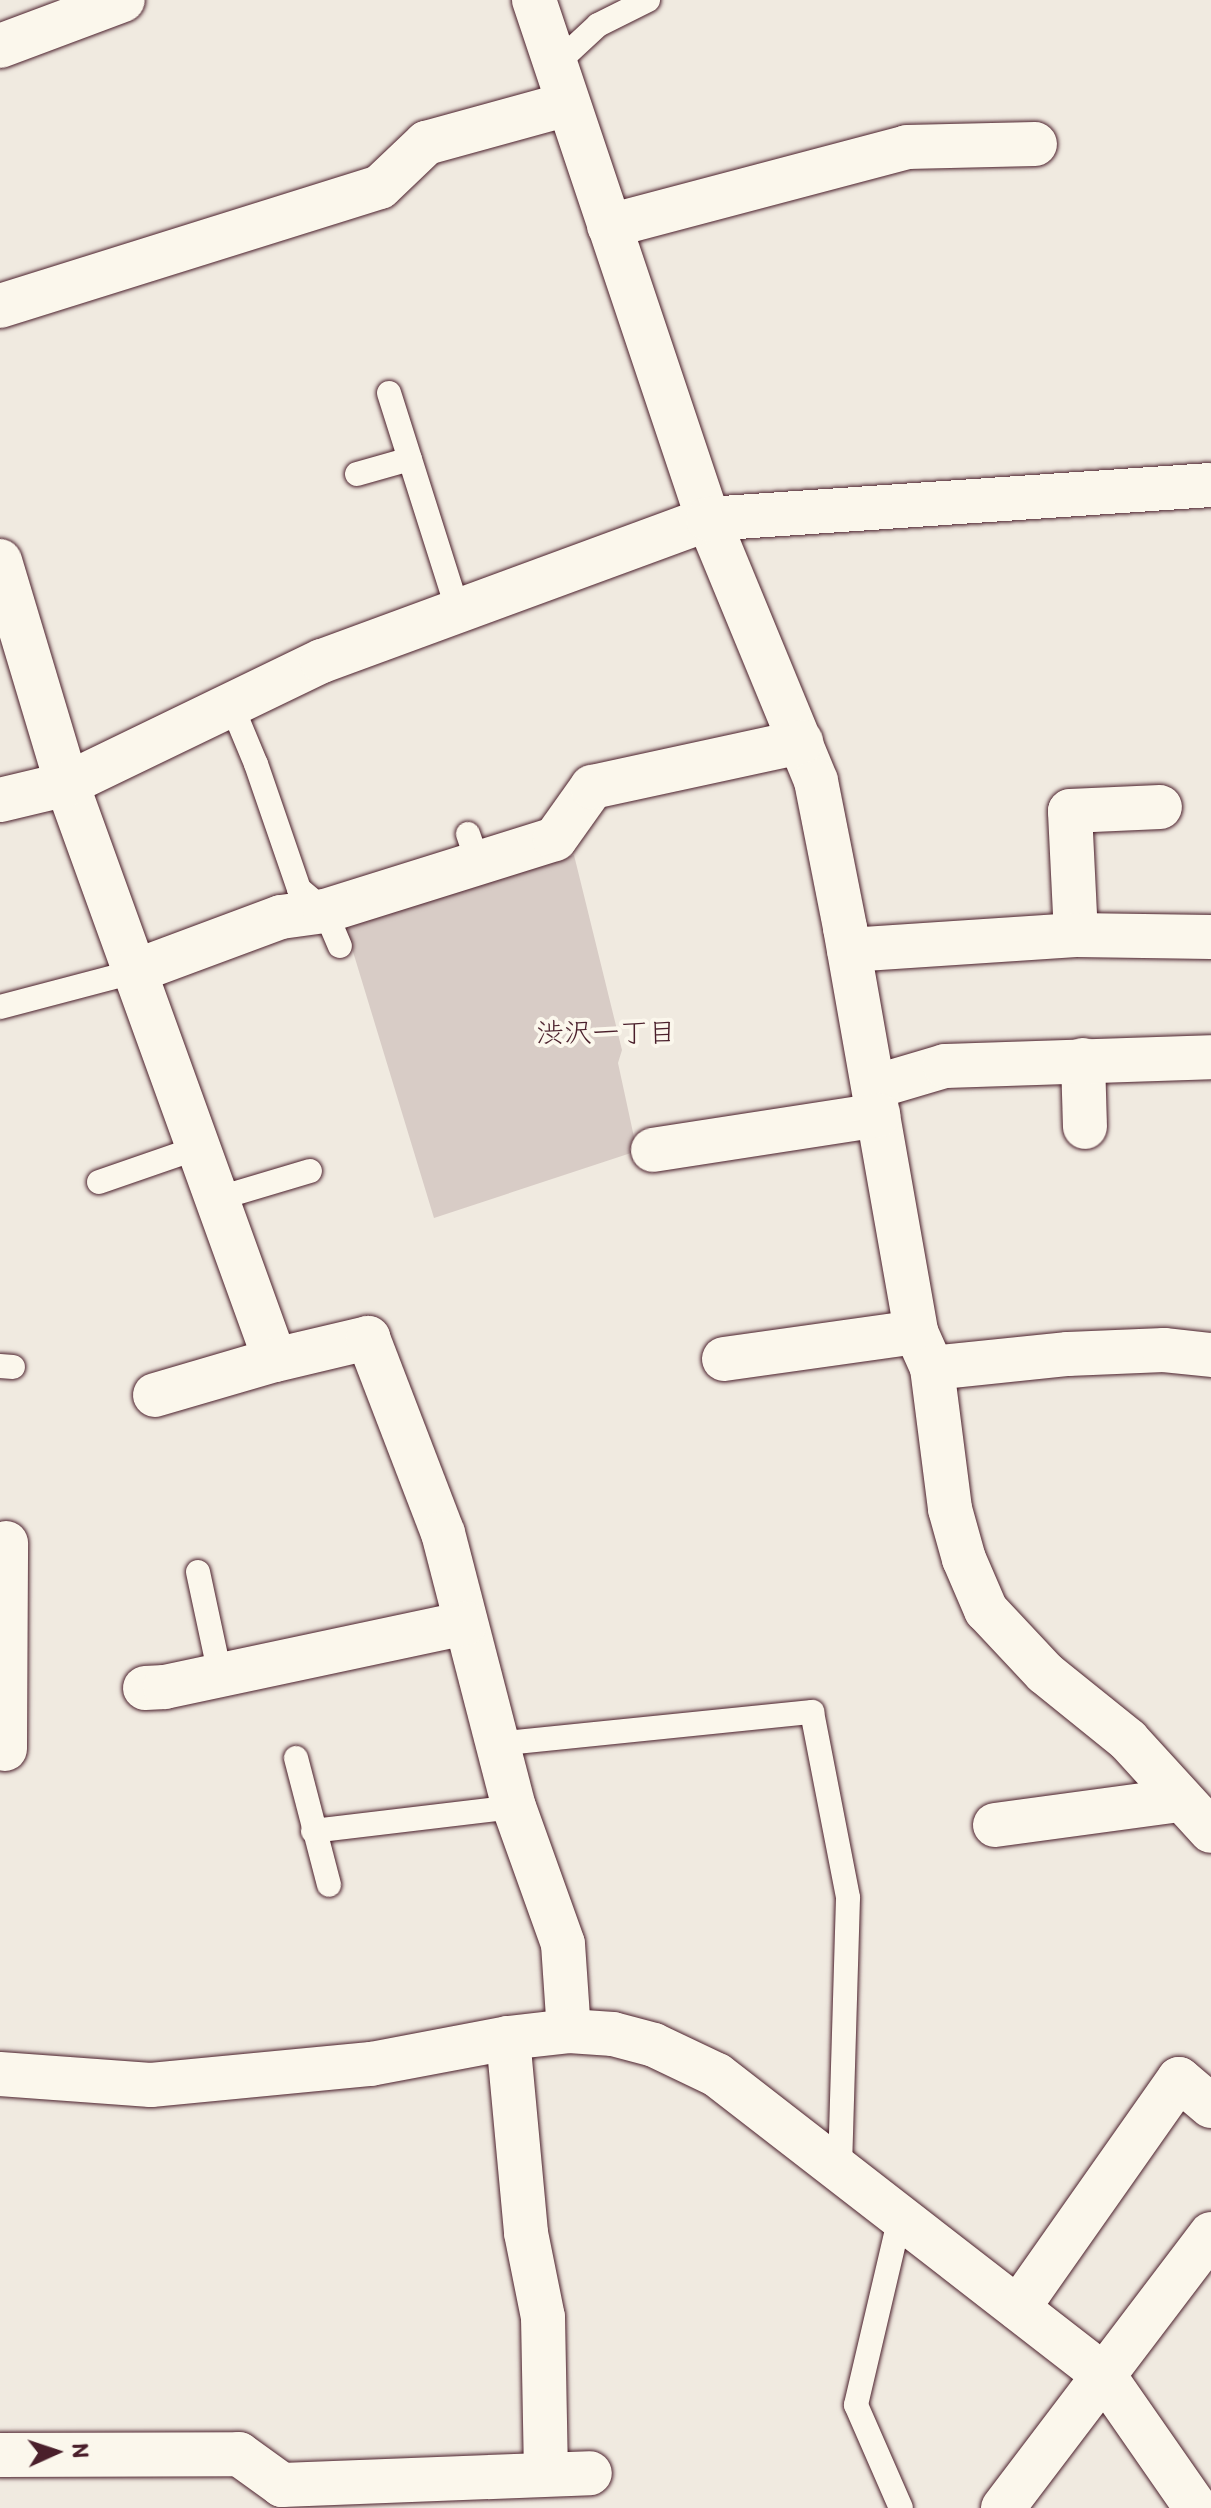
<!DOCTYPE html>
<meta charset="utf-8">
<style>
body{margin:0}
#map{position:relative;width:1211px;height:2508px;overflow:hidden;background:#f0eae0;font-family:Itim,"Klee One",sans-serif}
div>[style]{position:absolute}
.green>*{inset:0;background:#d8ccc6}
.roads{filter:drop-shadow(0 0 2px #4a1f2b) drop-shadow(0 0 2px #4a1f2b)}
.service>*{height:24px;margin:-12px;padding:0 12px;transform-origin:12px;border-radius:12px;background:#fbf7ec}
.minor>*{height:44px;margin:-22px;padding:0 22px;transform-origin:22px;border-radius:22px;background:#fbf7ec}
.tertiary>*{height:44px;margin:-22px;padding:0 22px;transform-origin:22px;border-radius:22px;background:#fbf7ec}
span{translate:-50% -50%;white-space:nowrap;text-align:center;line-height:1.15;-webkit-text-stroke:8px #fbf7ec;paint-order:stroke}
.neighbourhood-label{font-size:28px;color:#4a1f2b}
.north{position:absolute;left:16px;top:2412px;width:80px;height:80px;-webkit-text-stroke:6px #fbf7ec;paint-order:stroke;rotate:87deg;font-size:22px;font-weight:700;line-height:32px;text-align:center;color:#4a1f2b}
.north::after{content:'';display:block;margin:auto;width:28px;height:36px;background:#4a1f2b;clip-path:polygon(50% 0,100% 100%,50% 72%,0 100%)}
</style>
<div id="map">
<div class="green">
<div style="clip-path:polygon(574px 855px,622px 1050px,618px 1063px,637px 1151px,434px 1218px,347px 932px,355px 916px)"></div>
</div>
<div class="roads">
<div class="service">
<div style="left:556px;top:64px;width:57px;rotate:-42.9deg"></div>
<div style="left:598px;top:25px;width:56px;rotate:-26.6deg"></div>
<div style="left:389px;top:393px;width:229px;rotate:72.4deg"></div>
<div style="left:357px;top:474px;width:55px;rotate:-15.8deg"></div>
<div style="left:231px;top:704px;width:65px;rotate:67.4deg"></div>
<div style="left:256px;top:764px;width:132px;rotate:71deg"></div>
<div style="left:299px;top:889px;width:34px;rotate:40deg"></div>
<div style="left:325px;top:911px;width:38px;rotate:67deg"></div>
<div style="left:468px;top:834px;width:31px;rotate:71deg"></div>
<div style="left:0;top:1007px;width:138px;rotate:-14.7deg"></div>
<div style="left:99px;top:1182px;width:104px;rotate:-19.1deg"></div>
<div style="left:216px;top:1199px;width:98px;rotate:-16.6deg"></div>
<div style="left:0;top:1366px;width:13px;rotate:4deg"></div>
<div style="left:198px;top:1572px;width:105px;rotate:77.9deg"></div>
<div style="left:496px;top:1744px;width:318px;rotate:-5.8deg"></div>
<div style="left:812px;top:1712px;width:189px;rotate:79deg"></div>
<div style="left:848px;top:1898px;width:270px;rotate:91.7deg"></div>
<div style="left:296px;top:1758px;width:131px;rotate:75.4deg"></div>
<div style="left:313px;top:1831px;width:202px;rotate:-6.8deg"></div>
<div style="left:900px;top:2217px;width:193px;rotate:103.2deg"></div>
<div style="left:856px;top:2405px;width:112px;rotate:66.4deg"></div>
</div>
<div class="minor">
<div style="left:534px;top:0;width:547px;rotate:71.47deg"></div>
<div style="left:708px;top:519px;width:283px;rotate:67.6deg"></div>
<div style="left:816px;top:781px;width:150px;rotate:78.8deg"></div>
<div style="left:845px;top:928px;width:410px;rotate:80deg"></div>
<div style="left:916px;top:1332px;width:39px;rotate:66deg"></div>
<div style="left:932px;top:1368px;width:142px;rotate:82.7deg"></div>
<div style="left:950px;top:1509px;width:52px;rotate:74.4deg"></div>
<div style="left:964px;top:1559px;width:56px;rotate:66.7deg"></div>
<div style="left:986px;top:1610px;width:86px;rotate:46.9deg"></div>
<div style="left:1045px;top:1673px;width:107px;rotate:38.9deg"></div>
<div style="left:1128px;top:1740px;width:123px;rotate:47.6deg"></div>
<div style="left:0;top:46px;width:131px;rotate:-20.5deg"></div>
<div style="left:609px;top:226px;width:308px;rotate:-14.8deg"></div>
<div style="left:907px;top:147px;width:128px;rotate:-1.3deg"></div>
<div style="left:0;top:306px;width:398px;rotate:-17.4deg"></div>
<div style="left:380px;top:187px;width:64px;rotate:-43.7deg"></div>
<div style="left:426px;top:143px;width:147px;rotate:-15.4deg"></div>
<div style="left:0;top:561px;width:233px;rotate:73.3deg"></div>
<div style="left:67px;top:784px;width:612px;rotate:70.14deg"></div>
<div style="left:275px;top:1360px;width:96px;rotate:-13.3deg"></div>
<div style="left:368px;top:1338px;width:209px;rotate:69deg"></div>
<div style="left:443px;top:1533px;width:283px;rotate:75.5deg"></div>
<div style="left:514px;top:1807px;width:145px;rotate:70.3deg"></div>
<div style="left:563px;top:1944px;width:87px;rotate:86.1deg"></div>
<div style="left:0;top:800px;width:69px;rotate:-13.4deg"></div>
<div style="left:67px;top:784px;width:283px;rotate:-25.8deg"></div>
<div style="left:322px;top:661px;width:411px;rotate:-20.2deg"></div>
<div style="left:708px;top:519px;width:504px;rotate:-3.87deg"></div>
<div style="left:1076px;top:935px;width:124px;rotate:-92.8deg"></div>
<div style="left:1070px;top:811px;width:90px;rotate:-2.5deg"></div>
<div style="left:849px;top:950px;width:227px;rotate:-3.8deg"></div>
<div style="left:1076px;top:935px;width:135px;rotate:0.8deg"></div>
<div style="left:133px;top:972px;width:158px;rotate:-20.4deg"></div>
<div style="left:281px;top:917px;width:44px;rotate:-7.8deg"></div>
<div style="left:325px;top:911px;width:241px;rotate:-17.4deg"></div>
<div style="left:555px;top:839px;width:64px;rotate:-54.6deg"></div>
<div style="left:592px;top:787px;width:214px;rotate:-12.2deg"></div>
<div style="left:1083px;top:1060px;width:67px;rotate:88.3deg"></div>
<div style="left:874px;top:1087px;width:74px;rotate:-16.5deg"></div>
<div style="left:945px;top:1066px;width:266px;rotate:-1.9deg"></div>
<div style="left:653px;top:1150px;width:228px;rotate:-8.8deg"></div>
<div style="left:724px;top:1359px;width:194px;rotate:-8deg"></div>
<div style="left:932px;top:1368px;width:137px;rotate:-5.9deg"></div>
<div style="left:1068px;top:1354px;width:96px;rotate:-2.4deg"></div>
<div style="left:1164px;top:1350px;width:47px;rotate:6.1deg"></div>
<div style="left:155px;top:1395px;width:125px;rotate:-16.3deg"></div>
<div style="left:145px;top:1688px;width:20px;rotate:-3deg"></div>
<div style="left:165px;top:1687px;width:307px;rotate:-12deg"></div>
<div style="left:5px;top:1749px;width:206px;rotate:-89.7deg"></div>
<div style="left:995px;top:1825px;width:188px;rotate:-7.7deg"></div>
<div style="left:508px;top:2038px;width:196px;rotate:84.7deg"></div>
<div style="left:526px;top:2233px;width:86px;rotate:78.6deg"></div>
<div style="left:543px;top:2317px;width:156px;rotate:88.9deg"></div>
<div style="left:0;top:2074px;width:151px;rotate:4.2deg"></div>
<div style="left:151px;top:2085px;width:221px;rotate:-5.5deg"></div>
<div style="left:371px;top:2064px;width:139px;rotate:-10.7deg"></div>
<div style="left:508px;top:2038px;width:61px;rotate:-6.5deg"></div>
<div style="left:569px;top:2031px;width:44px;rotate:3.9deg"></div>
<div style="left:613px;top:2034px;width:42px;rotate:15deg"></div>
<div style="left:654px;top:2045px;width:70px;rotate:25.5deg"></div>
<div style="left:717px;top:2075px;width:488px;rotate:37.8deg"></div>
<div style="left:1103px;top:2374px;width:163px;rotate:55.2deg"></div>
<div style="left:1018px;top:2308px;width:280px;rotate:-54.9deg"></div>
<div style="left:1179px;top:2079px;width:42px;rotate:40.2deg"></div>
<div style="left:0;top:2455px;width:239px;rotate:-0.2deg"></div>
<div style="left:239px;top:2454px;width:53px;rotate:35.8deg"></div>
<div style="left:282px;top:2485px;width:308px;rotate:-2.2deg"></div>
</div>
<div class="tertiary">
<div style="left:1003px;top:2508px;width:344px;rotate:-52.8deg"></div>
</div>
</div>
<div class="neighbourhood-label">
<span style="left:606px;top:1032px">渋沢一丁目</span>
</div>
<div class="north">N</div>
</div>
